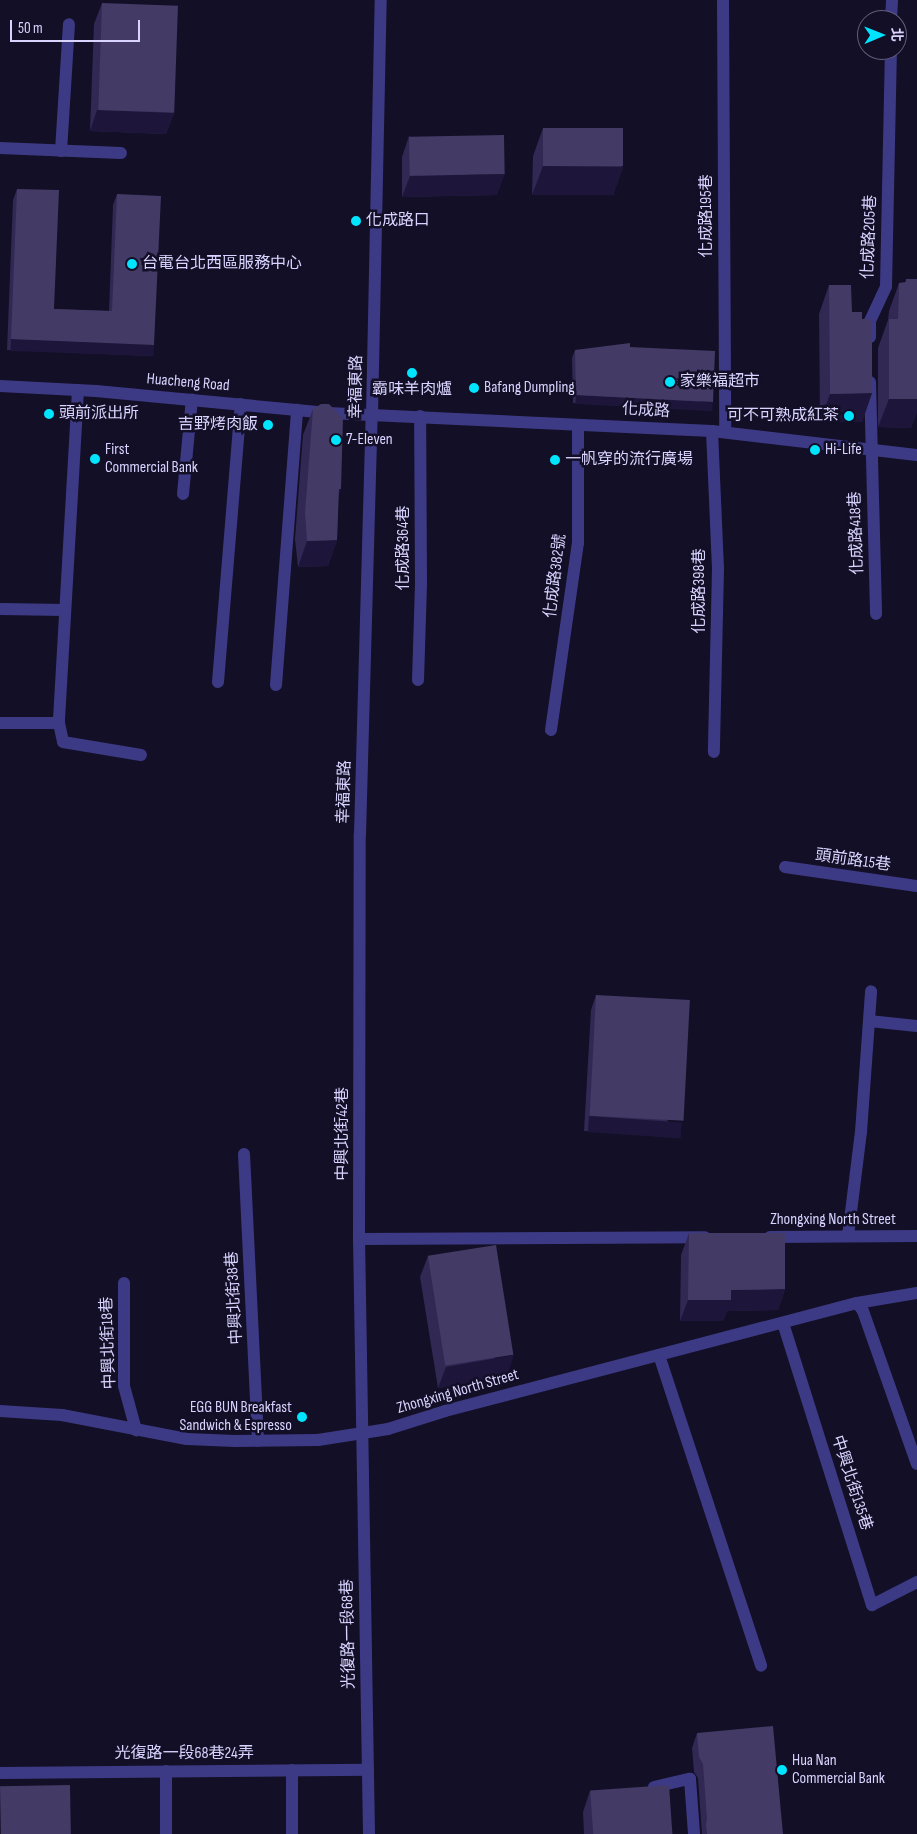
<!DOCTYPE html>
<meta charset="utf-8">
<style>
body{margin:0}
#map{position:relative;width:917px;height:1834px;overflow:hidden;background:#130f26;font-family:"Sofia Sans Condensed","Noto Sans TC",sans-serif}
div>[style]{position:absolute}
.minor>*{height:12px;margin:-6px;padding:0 6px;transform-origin:6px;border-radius:6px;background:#3d3a85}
.wall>*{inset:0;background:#312854}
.shaded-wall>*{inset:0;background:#1d163a;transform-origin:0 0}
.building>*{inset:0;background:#433a66;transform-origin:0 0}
.dots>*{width:14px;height:14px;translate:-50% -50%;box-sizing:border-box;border:2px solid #130f26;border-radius:50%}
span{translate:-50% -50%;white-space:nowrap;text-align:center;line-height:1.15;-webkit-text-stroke:5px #130f26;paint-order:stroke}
.street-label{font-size:16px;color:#d9d4ff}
.poi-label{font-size:16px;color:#d9d4ff}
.left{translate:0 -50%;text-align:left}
.right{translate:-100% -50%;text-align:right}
.north{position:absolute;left:857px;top:10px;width:50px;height:50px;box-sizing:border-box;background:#130f26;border:1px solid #625e7d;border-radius:50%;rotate:89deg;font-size:14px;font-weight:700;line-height:20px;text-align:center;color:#d9d4ff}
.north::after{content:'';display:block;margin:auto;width:18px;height:22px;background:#00e5ff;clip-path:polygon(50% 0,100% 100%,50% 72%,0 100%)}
.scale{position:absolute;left:10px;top:20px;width:130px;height:22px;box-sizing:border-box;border:2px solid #d9d4ff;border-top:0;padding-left:6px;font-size:15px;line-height:18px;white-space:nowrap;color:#d9d4ff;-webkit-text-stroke:4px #130f26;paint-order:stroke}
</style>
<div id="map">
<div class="minor">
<div style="left:723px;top:0;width:432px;rotate:89.7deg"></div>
<div style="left:891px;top:20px;width:20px;rotate:-87deg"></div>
<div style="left:0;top:148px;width:121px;rotate:2.4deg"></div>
<div style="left:61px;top:151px;width:127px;rotate:-86.4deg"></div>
<div style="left:870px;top:337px;width:16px;rotate:-90deg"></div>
<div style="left:870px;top:321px;width:38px;rotate:-65deg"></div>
<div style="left:886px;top:286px;width:236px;rotate:-88.8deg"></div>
<div style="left:870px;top:382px;width:232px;rotate:88.5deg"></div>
<div style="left:0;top:386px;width:96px;rotate:3deg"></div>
<div style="left:96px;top:391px;width:233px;rotate:5.4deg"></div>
<div style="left:328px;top:413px;width:384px;rotate:2.7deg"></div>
<div style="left:712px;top:431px;width:206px;rotate:6.7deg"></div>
<div style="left:78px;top:390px;width:334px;rotate:93.3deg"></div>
<div style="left:59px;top:723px;width:19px;rotate:78deg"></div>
<div style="left:63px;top:742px;width:79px;rotate:9.5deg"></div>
<div style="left:712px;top:431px;width:138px;rotate:87.5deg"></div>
<div style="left:718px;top:569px;width:183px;rotate:91.3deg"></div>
<div style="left:183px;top:494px;width:95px;rotate:-84.6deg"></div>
<div style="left:0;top:609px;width:65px;rotate:0.9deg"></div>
<div style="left:418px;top:680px;width:97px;rotate:-88.2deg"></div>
<div style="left:421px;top:583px;width:167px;rotate:-90.3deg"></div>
<div style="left:218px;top:682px;width:279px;rotate:-85.3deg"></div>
<div style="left:276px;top:685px;width:276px;rotate:-85.6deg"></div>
<div style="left:0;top:723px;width:59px"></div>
<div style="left:551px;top:730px;width:189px;rotate:-81.8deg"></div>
<div style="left:578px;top:543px;width:118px;rotate:-90deg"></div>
<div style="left:785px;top:867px;width:133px;rotate:8.2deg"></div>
<div style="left:869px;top:1021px;width:48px;rotate:5.9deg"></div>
<div style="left:244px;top:1154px;width:287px;rotate:87.2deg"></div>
<div style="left:848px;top:1236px;width:105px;rotate:-82.9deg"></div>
<div style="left:861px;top:1132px;width:141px;rotate:-85.9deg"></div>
<div style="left:770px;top:1237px;width:147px;rotate:-0.4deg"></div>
<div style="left:359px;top:1239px;width:346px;rotate:-0.3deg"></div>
<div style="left:124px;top:1283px;width:103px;rotate:90deg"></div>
<div style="left:124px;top:1386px;width:46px;rotate:74.7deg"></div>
<div style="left:857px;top:1303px;width:10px;rotate:53deg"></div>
<div style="left:863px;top:1311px;width:162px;rotate:70.6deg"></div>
<div style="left:783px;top:1323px;width:296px;rotate:72.5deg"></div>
<div style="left:872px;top:1605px;width:51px;rotate:-27.1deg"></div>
<div style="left:659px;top:1355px;width:327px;rotate:71.8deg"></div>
<div style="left:0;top:1411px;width:62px;rotate:3.7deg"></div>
<div style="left:62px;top:1415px;width:127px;rotate:10.9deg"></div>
<div style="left:187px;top:1439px;width:48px;rotate:2.4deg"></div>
<div style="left:235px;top:1441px;width:83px;rotate:-0.7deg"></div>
<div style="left:318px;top:1440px;width:71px;rotate:-8.9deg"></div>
<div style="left:388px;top:1429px;width:60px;rotate:-17.5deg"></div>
<div style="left:445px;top:1411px;width:426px;rotate:-14.7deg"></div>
<div style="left:857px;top:1303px;width:61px;rotate:-9.5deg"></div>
<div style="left:166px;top:1771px;width:63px;rotate:90deg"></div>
<div style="left:0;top:1773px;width:368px;rotate:-0.5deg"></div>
<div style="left:654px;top:1787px;width:37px;rotate:-13deg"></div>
<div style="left:690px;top:1779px;width:55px;rotate:85.8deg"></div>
<div style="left:292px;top:1834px;width:64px;rotate:-90deg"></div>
<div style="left:369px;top:1834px;width:595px;rotate:-90.96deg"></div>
<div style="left:359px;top:1239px;width:405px;rotate:-89.9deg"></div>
<div style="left:360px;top:834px;width:419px;rotate:-88.4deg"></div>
<div style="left:372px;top:415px;width:415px;rotate:-88.8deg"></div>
</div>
<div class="wall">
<div style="clip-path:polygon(102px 3px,174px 113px,166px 134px,90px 131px,94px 24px)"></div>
<div style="clip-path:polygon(543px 128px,623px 167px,613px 195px,532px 195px,533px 156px)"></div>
<div style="clip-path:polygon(409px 136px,497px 195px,402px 197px,402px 157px)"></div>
<div style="clip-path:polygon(17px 189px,54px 309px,109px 311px,113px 205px,117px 194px,154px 345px,150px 356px,7px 350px,13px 200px)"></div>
<div style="clip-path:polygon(906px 279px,917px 279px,917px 412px,911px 428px,878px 427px,878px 348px,888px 320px,889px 311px,899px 283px,905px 283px)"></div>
<div style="clip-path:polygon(829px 285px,852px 312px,862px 319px,872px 393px,862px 422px,820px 422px,819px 314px)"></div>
<div style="clip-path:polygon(630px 347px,710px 410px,573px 403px,572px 358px,575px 350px)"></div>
<div style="clip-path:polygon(313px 409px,338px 498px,337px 540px,328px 566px,298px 567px,295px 539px,303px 435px)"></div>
<div style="clip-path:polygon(596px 995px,677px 1137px,584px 1131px,591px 1010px)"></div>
<div style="clip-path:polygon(689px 1233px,785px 1289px,778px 1310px,727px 1311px,723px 1321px,680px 1321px,681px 1255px)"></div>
<div style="clip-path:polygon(428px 1256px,507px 1377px,438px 1388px,420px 1277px)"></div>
<div style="clip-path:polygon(697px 1733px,783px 1834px,702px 1834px,698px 1778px,694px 1772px,692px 1748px)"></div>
<div style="clip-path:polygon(590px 1791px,672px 1834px,584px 1834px,583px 1812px)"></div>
</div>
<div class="shaded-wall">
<div style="clip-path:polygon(97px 110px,174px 113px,166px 134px,90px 131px)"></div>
<div style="clip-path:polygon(543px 166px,623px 167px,613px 195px,532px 195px)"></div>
<div style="clip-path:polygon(505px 174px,497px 195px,402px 197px,410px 176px)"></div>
<div style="left:11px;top:339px;width:143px;height:12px;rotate:2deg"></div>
<div style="clip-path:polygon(872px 393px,862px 422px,820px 422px,830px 394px)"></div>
<div style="left:576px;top:395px;width:137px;height:9px;rotate:3deg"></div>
<div style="clip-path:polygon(889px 399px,917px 399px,917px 412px,911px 428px,878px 427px)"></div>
<div style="clip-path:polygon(339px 489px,341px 489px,332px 515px)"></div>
<div style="clip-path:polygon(337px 540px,328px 566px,298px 567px,307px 541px)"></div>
<div style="left:589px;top:1116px;width:93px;height:16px;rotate:4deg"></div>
<div style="clip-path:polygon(785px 1289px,778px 1310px,727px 1311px,723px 1321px,680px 1321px,688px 1300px,731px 1290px)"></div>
<div style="clip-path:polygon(514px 1355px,507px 1377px,438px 1388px,446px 1367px)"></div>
</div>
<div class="building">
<div style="left:102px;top:3px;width:76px;height:107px;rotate:2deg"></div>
<div style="left:543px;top:128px;width:80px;height:38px"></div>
<div style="left:504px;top:135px;width:39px;height:95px;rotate:89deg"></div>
<div style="clip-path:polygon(17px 189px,59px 190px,54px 309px,112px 311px,117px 194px,161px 196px,154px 345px,11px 339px)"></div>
<div style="clip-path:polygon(906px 279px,917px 279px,917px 399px,889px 399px,889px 319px,898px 319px,899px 283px,906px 282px)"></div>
<div style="clip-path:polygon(829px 285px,851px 285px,852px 312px,862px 312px,862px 319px,872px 319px,872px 393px,830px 394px)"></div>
<div style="clip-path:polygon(630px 343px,630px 347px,715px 351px,713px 402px,576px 395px,575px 350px)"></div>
<div style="clip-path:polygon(321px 404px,329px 404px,343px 418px,341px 489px,339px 489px,337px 540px,307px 541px,305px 513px,313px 409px)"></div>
<div style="left:596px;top:995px;width:94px;height:121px;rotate:3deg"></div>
<div style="clip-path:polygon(689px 1233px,785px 1233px,785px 1289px,731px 1290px,731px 1300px,688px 1300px)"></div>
<div style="left:496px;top:1245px;width:111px;height:69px;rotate:81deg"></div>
<div style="clip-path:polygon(773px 1726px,783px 1834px,707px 1834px,706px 1824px,707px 1819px,703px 1764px,699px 1757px,697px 1733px)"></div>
<div style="left:70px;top:1785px;width:49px;height:70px;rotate:89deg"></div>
<div style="left:669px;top:1785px;width:49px;height:79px;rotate:86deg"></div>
</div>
<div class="dots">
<div style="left:356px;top:221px;background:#00e5ff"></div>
<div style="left:132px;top:264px;background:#00e5ff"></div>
<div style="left:412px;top:373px;background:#00e5ff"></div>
<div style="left:670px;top:382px;background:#00e5ff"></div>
<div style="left:474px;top:388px;background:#00e5ff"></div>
<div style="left:49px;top:414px;background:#00e5ff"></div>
<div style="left:849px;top:416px;background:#00e5ff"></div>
<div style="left:268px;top:425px;background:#00e5ff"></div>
<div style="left:336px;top:440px;background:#00e5ff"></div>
<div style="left:815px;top:450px;background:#00e5ff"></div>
<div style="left:95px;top:459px;background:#00e5ff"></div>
<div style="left:555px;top:460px;background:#00e5ff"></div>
<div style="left:302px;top:1417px;background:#00e5ff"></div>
<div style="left:782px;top:1770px;background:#00e5ff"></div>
</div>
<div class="street-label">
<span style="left:707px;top:216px;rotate:-90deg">化成路195巷</span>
<span style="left:870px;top:237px;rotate:-88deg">化成路205巷</span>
<span style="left:188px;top:383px;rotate:5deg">Huacheng Road</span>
<span style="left:357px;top:387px;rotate:-89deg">幸福東路</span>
<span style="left:646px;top:411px;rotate:3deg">化成路</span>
<span style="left:857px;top:533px;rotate:-92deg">化成路418巷</span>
<span style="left:404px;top:548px;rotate:-90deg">化成路364巷</span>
<span style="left:556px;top:576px;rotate:-83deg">化成路382號</span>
<span style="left:700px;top:591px;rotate:-90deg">化成路398巷</span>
<span style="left:345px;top:792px;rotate:-88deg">幸福東路</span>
<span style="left:853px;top:861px;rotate:8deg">頭前路15巷</span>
<span style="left:343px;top:1134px;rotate:-90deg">中興北街42巷</span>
<span style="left:833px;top:1220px">Zhongxing North Street</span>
<span style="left:235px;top:1298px;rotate:-93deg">中興北街38巷</span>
<span style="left:109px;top:1343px;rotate:-92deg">中興北街18巷</span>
<span style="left:458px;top:1392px;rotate:-16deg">Zhongxing North Street</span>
<span style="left:851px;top:1483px;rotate:72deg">中興北街135巷</span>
<span style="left:349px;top:1634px;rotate:-91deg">光復路一段68巷</span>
<span style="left:184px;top:1754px">光復路一段68巷24弄</span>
</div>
<div class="poi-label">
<span class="left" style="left:366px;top:221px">化成路口</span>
<span class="left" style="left:142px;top:264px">台電台北西區服務中心</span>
<span class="left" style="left:680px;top:382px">家樂福超市</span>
<span class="left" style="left:484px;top:388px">Bafang Dumpling</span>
<span style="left:412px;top:390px">霸味羊肉爐</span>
<span class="left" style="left:59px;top:414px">頭前派出所</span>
<span class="right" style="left:839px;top:416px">可不可熟成紅茶</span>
<span class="right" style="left:258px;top:425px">吉野烤肉飯</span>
<span class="left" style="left:346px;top:440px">7-Eleven</span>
<span class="left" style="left:105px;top:459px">First<br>Commercial Bank</span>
<span class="left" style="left:825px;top:450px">Hi-Life</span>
<span class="left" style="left:565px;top:460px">一帆穿的流行廣場</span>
<span class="right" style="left:292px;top:1417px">EGG BUN Breakfast<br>Sandwich &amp; Espresso</span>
<span class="left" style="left:792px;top:1770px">Hua Nan<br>Commercial Bank</span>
</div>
<div class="north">北</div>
<div class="scale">50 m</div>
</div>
